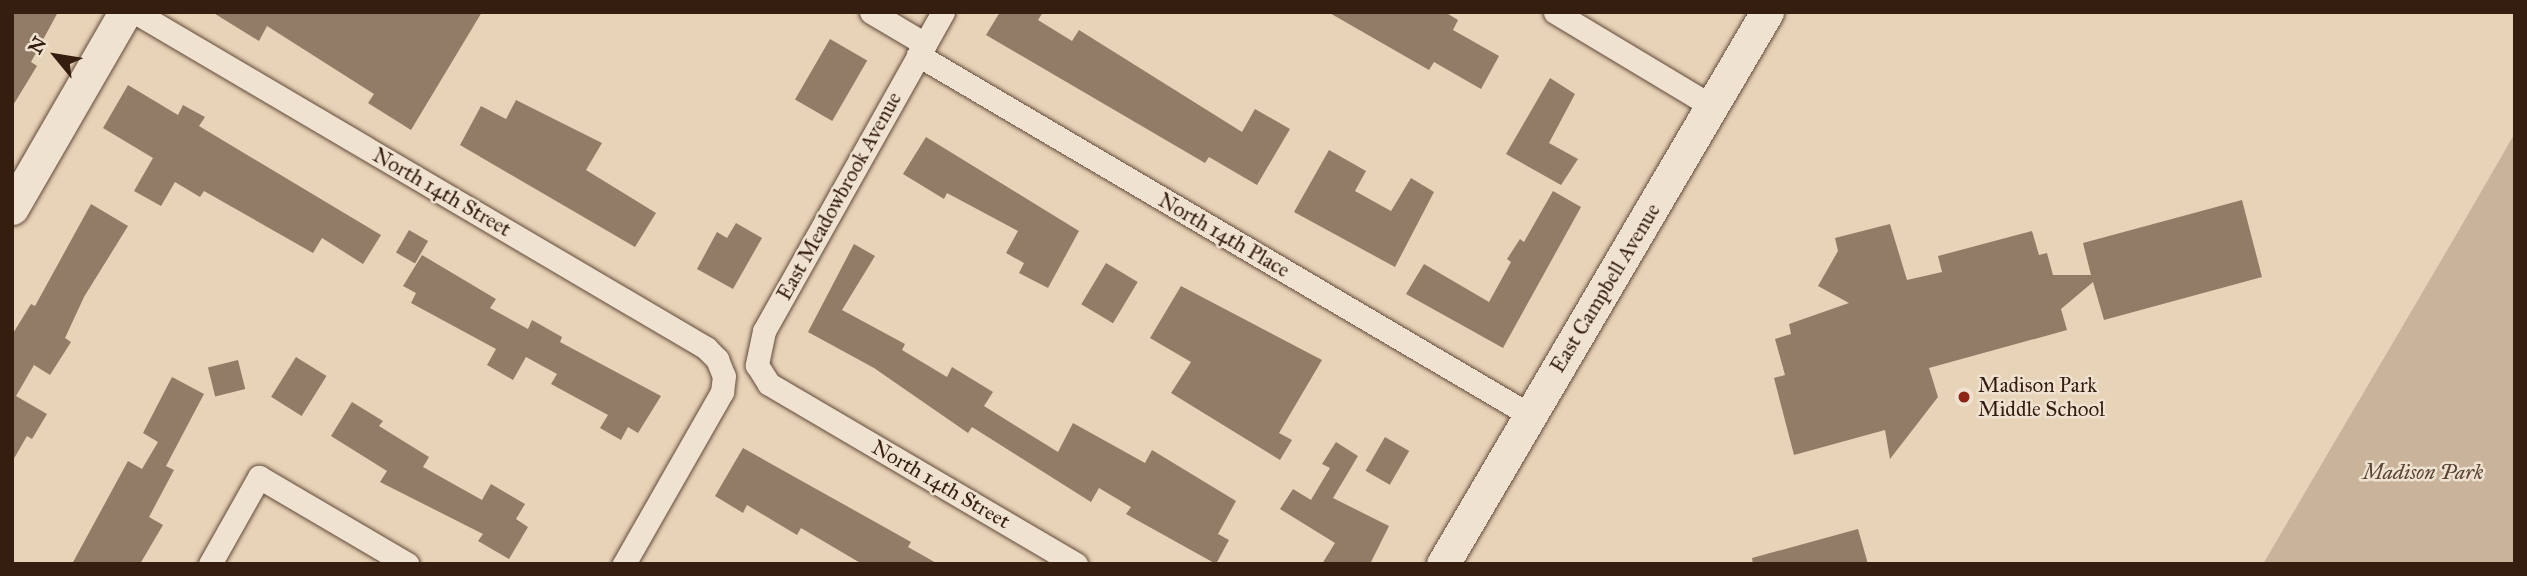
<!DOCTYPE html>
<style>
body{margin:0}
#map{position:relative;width:2527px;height:576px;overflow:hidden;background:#e7d3b7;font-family:"IM FELL Great Primer",serif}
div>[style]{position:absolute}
.green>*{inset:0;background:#c9b49b}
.building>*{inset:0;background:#927c67;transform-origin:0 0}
.roads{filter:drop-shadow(0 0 2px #624a3a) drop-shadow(0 0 2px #624a3a)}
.street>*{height:23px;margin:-11.5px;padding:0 11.5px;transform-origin:11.5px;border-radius:11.5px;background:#efe2d0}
.secondary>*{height:33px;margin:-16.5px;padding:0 16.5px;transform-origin:16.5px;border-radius:16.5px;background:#efe2d0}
.dots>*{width:19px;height:19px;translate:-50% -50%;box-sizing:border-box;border:4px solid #efe2d0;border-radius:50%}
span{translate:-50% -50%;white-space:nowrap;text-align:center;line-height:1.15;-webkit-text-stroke:5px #efe2d0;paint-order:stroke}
.street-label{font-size:21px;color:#351d10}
.poi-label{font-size:21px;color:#351d10}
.left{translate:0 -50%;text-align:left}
.park-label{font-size:21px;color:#5a4333;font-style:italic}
.frame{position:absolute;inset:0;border:14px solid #351d10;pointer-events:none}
.north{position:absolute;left:21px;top:21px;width:70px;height:70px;-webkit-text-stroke:5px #efe2d0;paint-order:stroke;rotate:300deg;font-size:19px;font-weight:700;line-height:28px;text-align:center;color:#351d10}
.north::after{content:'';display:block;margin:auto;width:24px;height:32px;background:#351d10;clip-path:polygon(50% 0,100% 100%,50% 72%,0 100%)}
</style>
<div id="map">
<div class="green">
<div style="clip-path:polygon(2515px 133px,2515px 564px,2263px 564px,2459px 230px)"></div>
</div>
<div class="building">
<div style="clip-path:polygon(12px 12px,58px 12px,31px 62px,37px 66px,12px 107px)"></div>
<div style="clip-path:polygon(212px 12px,482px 12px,411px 130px,368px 103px,374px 94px,267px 26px,259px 41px)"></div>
<div style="clip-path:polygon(1000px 12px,1043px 12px,1038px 20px,1072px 41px,1079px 30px,1242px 132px,1255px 109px,1290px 129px,1257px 185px,1209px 157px,1205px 163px,986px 35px)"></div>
<div style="clip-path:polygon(1328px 12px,1445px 12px,1458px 20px,1453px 30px,1499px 56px,1481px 89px,1434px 62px,1429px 70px)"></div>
<div style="left:830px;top:39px;width:43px;height:70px;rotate:30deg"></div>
<div style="clip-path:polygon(1550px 78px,1575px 94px,1549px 143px,1578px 159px,1561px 185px,1506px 154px)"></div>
<div style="clip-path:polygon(128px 85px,178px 115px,183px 105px,205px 117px,199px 126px,381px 235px,363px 264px,322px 238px,313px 253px,204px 191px,200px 197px,175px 182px,161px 206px,134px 191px,153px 158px,103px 128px)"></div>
<div style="clip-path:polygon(516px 100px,602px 143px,586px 170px,656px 213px,635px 247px,460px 145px,481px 106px,506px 119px)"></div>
<div style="clip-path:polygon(926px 137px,1079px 231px,1048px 288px,1019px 273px,1024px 263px,1006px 253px,1018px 231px,947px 193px,944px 199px,903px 174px)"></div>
<div style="clip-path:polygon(1329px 150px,1366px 171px,1355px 191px,1391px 211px,1411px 178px,1434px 192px,1395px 267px,1294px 212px)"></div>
<div style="clip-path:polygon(1553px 191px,1581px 207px,1503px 348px,1406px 294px,1424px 264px,1489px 302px,1511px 262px,1507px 259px,1520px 239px,1524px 242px)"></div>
<div style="clip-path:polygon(2242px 200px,2262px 277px,2104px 320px,2093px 282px,2061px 309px,2067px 330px,1929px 368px,1938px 397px,1890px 459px,1885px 430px,1794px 455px,1774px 378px,1785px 375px,1775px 339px,1791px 334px,1789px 324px,1849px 303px,1818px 286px,1838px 251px,1835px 238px,1890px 224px,1907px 280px,1942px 272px,1938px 256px,2032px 231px,2039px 255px,2047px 253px,2053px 275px,2091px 275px,2083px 243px)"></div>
<div style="clip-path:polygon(91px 204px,128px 226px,84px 297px,65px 338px,71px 342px,50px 375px,34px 365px,16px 396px,47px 414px,32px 439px,27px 436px,12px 462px,12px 335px,31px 304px,35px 306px)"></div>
<div style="clip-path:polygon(736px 223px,762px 238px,733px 289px,697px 269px,717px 232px,727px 238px)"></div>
<div style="left:409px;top:230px;width:22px;height:26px;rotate:30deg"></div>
<div style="clip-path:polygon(854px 244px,875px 256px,842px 310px,905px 344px,902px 350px,947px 377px,952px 367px,993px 392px,984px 406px,1058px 452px,1073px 423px,1145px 463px,1152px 450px,1236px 501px,1218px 534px,1229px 540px,1216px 564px,1126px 514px,1131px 507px,1099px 488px,1091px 502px,972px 427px,968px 433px,874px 368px,808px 332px)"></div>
<div style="clip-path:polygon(422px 255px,496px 299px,490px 308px,528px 329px,532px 320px,562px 337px,560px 342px,661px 396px,638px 433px,628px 427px,621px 440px,600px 428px,608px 415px,551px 384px,557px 374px,526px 357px,513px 380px,487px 365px,496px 349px,411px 303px,416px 293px,403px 286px)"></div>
<div style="left:1106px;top:263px;width:37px;height:48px;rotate:31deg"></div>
<div style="clip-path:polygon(1181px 286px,1322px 360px,1279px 433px,1292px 440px,1280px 460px,1171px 393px,1191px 362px,1150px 338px)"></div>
<div style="left:296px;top:357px;width:36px;height:47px;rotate:32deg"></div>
<div style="left:238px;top:360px;width:30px;height:31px;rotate:76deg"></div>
<div style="clip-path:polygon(172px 377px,204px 394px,166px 466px,174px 470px,149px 517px,163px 525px,140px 564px,72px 564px,128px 461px,142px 469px,158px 442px,143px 433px)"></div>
<div style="clip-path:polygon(352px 402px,383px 421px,379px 426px,429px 457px,423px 467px,482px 500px,491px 484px,525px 504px,516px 519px,528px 527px,509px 559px,478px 541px,483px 534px,380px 482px,387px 471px,331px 436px)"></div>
<div style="left:1385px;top:437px;width:28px;height:39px;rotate:30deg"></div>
<div style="clip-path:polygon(1336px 442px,1358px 456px,1333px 498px,1389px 526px,1370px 564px,1322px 564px,1335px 543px,1280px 509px,1293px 489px,1311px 500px,1330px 468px,1322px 464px)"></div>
<div style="clip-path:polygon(743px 448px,911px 542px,908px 547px,938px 564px,862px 564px,801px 528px,797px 535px,747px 505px,743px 513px,715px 496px)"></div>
<div style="clip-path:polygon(1858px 529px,1868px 564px,1753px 564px,1752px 558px)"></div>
</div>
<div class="roads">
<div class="street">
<div style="left:135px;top:12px;width:663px;rotate:30.47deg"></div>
<div style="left:706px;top:348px;width:16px;rotate:45deg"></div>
<div style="left:717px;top:359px;width:18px;rotate:68deg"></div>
<div style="left:724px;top:376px;width:16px;rotate:97deg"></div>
<div style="left:722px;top:392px;width:198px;rotate:119.7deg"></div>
<div style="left:871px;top:12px;width:63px;rotate:30.7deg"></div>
<div style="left:943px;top:12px;width:366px;rotate:119.3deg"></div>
<div style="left:764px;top:331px;width:35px;rotate:102deg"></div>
<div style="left:757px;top:365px;width:22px;rotate:58deg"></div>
<div style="left:769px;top:384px;width:356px;rotate:30.4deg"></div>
<div style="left:1555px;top:12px;width:184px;rotate:31deg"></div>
<div style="left:918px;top:55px;width:710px;rotate:30.47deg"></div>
<div style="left:210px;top:564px;width:100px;rotate:-60.6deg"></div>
<div style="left:259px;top:477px;width:172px;rotate:30.4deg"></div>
</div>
<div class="secondary">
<div style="left:12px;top:208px;width:226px;rotate:-60deg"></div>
<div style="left:1443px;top:564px;width:640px;rotate:-59.59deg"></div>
</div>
</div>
<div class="dots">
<div style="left:1964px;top:397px;background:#8f2418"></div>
</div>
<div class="street-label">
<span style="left:442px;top:192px;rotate:30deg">North 14th Street</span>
<span style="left:839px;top:196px;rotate:-61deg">East Meadowbrook Avenue</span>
<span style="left:1224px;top:235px;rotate:30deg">North 14th Place</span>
<span style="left:1605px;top:288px;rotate:-59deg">East Campbell Avenue</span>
<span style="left:941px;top:484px;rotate:30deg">North 14th Street</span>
</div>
<div class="poi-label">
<span class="left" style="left:1978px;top:397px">Madison Park<br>Middle School</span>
</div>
<div class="park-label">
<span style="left:2423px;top:472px">Madison Park</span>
</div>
<div class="frame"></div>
<div class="north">N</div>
</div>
